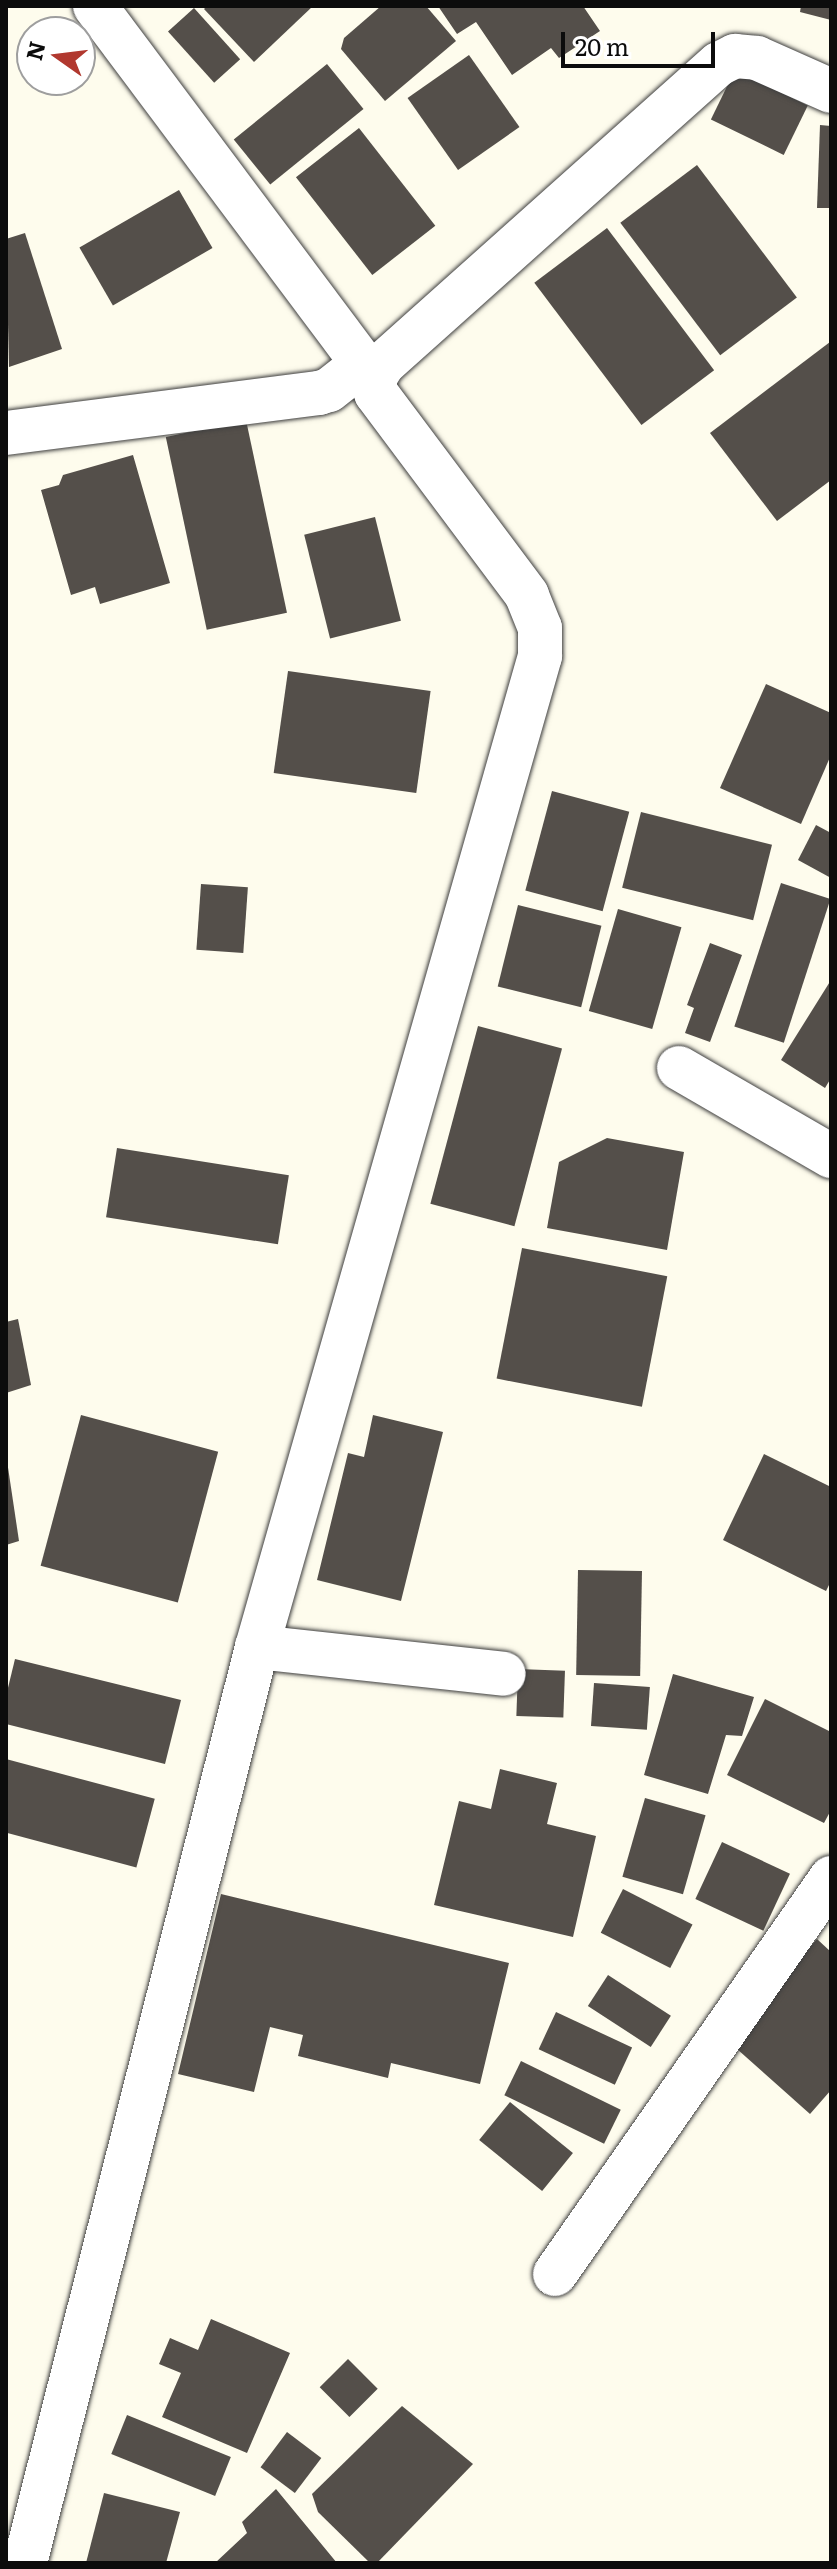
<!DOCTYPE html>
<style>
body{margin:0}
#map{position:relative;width:837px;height:2569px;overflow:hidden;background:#fefced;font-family:Literata,serif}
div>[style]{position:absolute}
.building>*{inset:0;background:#544f4a;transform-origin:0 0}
.roads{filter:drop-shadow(0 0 2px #3f3f3f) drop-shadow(0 0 2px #3f3f3f)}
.minor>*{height:44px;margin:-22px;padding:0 22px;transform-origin:22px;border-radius:22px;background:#fff}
span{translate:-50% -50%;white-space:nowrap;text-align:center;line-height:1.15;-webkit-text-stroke:8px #fff;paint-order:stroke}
.frame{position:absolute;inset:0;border:8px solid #0c0c0c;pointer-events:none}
.north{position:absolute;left:16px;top:16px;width:80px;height:80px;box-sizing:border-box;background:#fff;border:2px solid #9e9e9e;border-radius:50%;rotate:284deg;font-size:22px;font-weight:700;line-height:32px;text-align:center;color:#0c0c0c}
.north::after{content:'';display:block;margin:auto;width:28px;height:36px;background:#b1382f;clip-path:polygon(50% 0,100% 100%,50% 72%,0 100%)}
.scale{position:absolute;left:561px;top:32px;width:154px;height:36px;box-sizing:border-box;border:4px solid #0c0c0c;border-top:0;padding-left:10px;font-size:24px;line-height:28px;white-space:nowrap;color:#0c0c0c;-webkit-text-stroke:6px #fff;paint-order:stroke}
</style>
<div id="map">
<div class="building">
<div style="clip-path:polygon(207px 6px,313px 6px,254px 62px,204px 9px)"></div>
<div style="clip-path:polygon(381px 6px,426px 6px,456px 41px,385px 101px,341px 49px,344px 38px)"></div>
<div style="clip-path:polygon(438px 6px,583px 6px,600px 31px,559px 58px,551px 48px,512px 75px,476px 22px,457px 34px)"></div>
<div style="clip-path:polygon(801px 6px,831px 6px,831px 20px,800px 12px)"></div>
<div style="left:194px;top:8px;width:69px;height:35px;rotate:48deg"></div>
<div style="left:469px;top:55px;width:88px;height:75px;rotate:55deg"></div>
<div style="left:327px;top:64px;width:58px;height:120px;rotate:51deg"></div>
<div style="left:735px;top:70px;width:81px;height:55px;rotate:26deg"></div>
<div style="clip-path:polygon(820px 125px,831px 126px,831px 208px,817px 208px)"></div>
<div style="left:359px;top:128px;width:124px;height:80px;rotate:52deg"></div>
<div style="left:697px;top:165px;width:166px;height:96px;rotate:53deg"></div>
<div style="left:179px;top:190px;width:67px;height:115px;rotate:60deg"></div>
<div style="left:607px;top:228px;width:178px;height:91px;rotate:53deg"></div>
<div style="clip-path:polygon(25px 233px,62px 349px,9px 367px,6px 239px)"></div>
<div style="clip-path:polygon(830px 342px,831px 480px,777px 521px,710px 433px)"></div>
<div style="left:246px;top:420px;width:197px;height:82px;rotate:78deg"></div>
<div style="clip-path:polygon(133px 455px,170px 583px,100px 604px,95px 587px,71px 595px,41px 490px,59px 485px,63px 475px)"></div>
<div style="left:375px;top:517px;width:107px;height:73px;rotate:76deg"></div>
<div style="left:288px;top:671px;width:144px;height:103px;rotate:8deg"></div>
<div style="clip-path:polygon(766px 684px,831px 713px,831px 755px,801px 824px,720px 788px)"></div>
<div style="left:552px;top:791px;width:80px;height:103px;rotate:15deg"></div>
<div style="left:641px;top:812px;width:135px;height:78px;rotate:14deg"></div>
<div style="clip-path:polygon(816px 825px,831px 833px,831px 878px,798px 860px)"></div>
<div style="left:781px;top:883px;width:52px;height:151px;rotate:18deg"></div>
<div style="left:201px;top:884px;width:47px;height:66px;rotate:4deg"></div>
<div style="left:518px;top:905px;width:86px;height:84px;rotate:14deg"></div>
<div style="left:618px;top:909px;width:66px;height:106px;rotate:16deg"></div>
<div style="clip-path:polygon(710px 943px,742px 955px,710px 1042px,685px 1033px,694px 1008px,687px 1005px)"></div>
<div style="clip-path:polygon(831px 980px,831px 1078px,825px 1088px,781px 1060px)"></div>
<div style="left:478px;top:1026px;width:87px;height:184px;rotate:15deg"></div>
<div style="clip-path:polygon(607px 1138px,684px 1152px,667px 1250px,547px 1228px,559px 1162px)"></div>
<div style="left:117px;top:1148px;width:174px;height:70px;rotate:9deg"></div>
<div style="left:522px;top:1248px;width:148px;height:133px;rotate:11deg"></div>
<div style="clip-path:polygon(18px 1319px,31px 1385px,6px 1393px,6px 1322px)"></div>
<div style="left:81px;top:1415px;width:142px;height:156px;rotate:15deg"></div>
<div style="clip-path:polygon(373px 1415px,443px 1432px,401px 1601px,317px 1580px,348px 1453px,364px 1457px)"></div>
<div style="clip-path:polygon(6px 1454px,19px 1541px,6px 1545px)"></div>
<div style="clip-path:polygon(764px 1454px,831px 1487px,831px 1581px,826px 1591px,723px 1540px)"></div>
<div style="left:578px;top:1570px;width:64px;height:105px;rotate:1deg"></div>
<div style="clip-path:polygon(15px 1659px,181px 1700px,165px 1764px,6px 1724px,6px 1696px)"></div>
<div style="left:518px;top:1669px;width:47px;height:47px;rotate:2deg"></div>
<div style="clip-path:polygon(673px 1674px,754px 1697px,742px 1736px,726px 1735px,708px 1794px,644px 1775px)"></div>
<div style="left:594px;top:1683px;width:56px;height:43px;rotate:4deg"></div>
<div style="clip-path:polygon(765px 1699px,831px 1732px,831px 1810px,824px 1823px,727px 1775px)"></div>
<div style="left:6px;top:1759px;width:154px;height:71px;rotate:15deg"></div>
<div style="clip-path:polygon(500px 1769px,557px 1783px,547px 1824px,596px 1836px,573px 1937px,434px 1905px,459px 1801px,491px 1809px)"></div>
<div style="left:645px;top:1798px;width:63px;height:82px;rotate:16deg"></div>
<div style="left:722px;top:1842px;width:75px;height:63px;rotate:25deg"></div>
<div style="left:623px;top:1889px;width:78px;height:49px;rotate:27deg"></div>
<div style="clip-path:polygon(221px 1894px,509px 1963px,480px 2084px,391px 2063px,388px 2078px,298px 2056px,303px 2035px,270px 2027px,254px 2092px,178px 2074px)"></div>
<div style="clip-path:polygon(817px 1939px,831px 1952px,831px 2090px,810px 2114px,728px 2041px)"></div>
<div style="left:608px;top:1975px;width:75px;height:37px;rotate:33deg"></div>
<div style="left:556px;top:2012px;width:84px;height:41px;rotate:25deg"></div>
<div style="left:521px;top:2061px;width:111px;height:38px;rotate:26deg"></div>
<div style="left:510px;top:2102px;width:81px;height:49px;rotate:39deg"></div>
<div style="clip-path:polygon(211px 2319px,290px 2353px,247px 2453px,162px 2417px,181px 2373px,159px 2364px,170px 2338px,198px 2350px)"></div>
<div style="left:348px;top:2359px;width:42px;height:40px;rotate:45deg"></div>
<div style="clip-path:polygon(402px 2406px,473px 2464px,377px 2563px,370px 2563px,318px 2512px,312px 2494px)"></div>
<div style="left:127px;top:2415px;width:112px;height:42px;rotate:22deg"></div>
<div style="left:287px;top:2432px;width:43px;height:44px;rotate:37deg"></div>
<div style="clip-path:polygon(276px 2489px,337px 2563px,215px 2563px,247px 2533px,242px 2522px)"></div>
<div style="clip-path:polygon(104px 2493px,180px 2512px,166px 2563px,86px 2563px)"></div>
</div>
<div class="roads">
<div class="minor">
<div style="left:374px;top:379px;width:17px;rotate:-59deg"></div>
<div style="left:383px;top:364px;width:450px;rotate:-41.8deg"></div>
<div style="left:719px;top:64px;width:18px;rotate:-27deg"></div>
<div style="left:735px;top:56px;width:22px;rotate:5deg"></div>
<div style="left:757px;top:58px;width:81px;rotate:24deg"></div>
<div style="left:6px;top:433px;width:316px;rotate:-7.3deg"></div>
<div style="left:319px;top:393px;width:10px;rotate:-17deg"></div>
<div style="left:329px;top:390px;width:42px;rotate:-38.2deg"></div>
<div style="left:679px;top:1068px;width:176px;rotate:30.1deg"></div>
<div style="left:257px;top:1647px;width:248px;rotate:6.2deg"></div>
<div style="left:555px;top:2274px;width:483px;rotate:-55.1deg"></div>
<div style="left:25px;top:2563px;width:945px;rotate:-75.79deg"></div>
<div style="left:257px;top:1647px;width:1031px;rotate:-74.06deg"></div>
<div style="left:540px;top:656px;width:28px;rotate:-90deg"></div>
<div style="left:540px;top:628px;width:35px;rotate:-112deg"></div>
<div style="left:527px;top:595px;width:252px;rotate:-126.8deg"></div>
<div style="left:376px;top:393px;width:14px;rotate:-98deg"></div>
<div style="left:374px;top:379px;width:466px;rotate:-126.8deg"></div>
</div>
</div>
<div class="frame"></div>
<div class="north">N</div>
<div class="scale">20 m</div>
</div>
